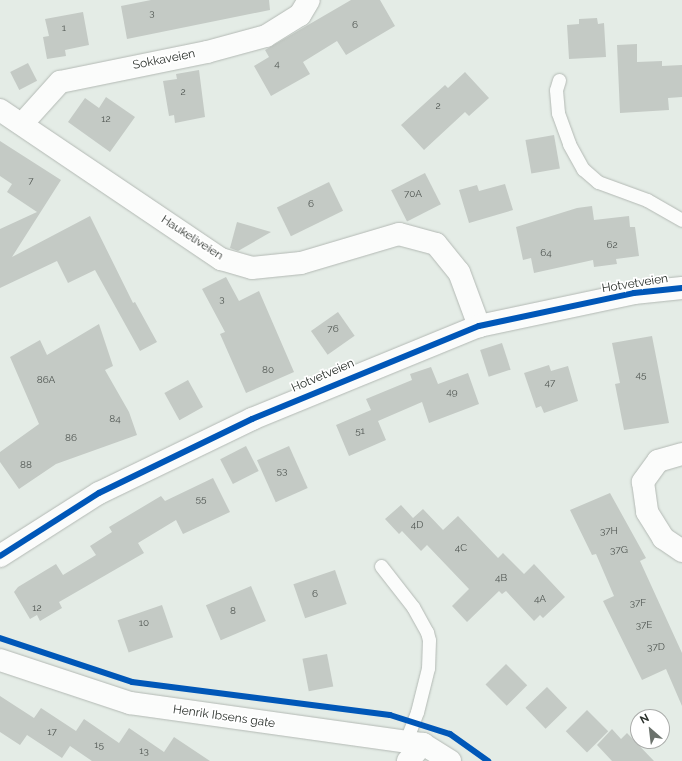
<!DOCTYPE html>
<style>
body{margin:0}
#map{position:relative;width:682px;height:761px;overflow:hidden;background:#e4ece6;font-family:Raleway,sans-serif}
div>[style]{position:absolute}
.building>*{inset:0;background:#c4cac5;transform-origin:0 0}
.roads{filter:drop-shadow(0 0 1px #b3b9b4) drop-shadow(0 0 1px #b3b9b4)}
.service>*{height:13px;margin:-6.5px;padding:0 6.5px;transform-origin:6.5px;border-radius:6.5px;background:#fbfcfb}
.minor>*{height:22px;margin:-11px;padding:0 11px;transform-origin:11px;border-radius:11px;background:#fbfcfb}
.cycleway>*{height:6px;margin:-3px;padding:0 3px;transform-origin:3px;border-radius:3px;background:#0057b8}
span{translate:-50% -50%;white-space:nowrap;text-align:center;line-height:1.15;-webkit-text-stroke:3.5px #fff;paint-order:stroke}
.number-label{font-size:10px;color:#505652}
.number-label span{-webkit-text-stroke-width:0}
.street-label{font-size:12px;color:#2a302b}
.north{position:absolute;left:630px;top:709px;width:40px;height:40px;box-sizing:border-box;background:#fff;border:1px solid #aaacaa;border-radius:50%;rotate:332deg;font-size:11px;font-weight:700;line-height:16px;text-align:center;color:#2a302b}
.north::after{content:'';display:block;margin:auto;width:14px;height:18px;background:#6b726c;clip-path:polygon(50% 0,100% 100%,50% 72%,0 100%)}
</style>
<div id="map">
<div class="building">
<div style="clip-path:polygon(151px 0,269px 0,270px 10px,127px 39px,121px 6px)"></div>
<div style="clip-path:polygon(351px 0,380px 0,395px 26px,346px 55px,337px 41px,303px 62px,310px 74px,271px 96px,254px 66px,269px 57px,265px 50px)"></div>
<div style="clip-path:polygon(83px 12px,89px 45px,65px 50px,66px 56px,47px 59px,43px 37px,49px 36px,45px 19px)"></div>
<div style="clip-path:polygon(597px 18px,598px 24px,604px 23px,606px 57px,569px 59px,567px 25px,579px 24px,579px 19px)"></div>
<div style="clip-path:polygon(637px 44px,637px 62px,662px 61px,662px 66px,682px 65px,682px 97px,668px 98px,669px 110px,620px 113px,617px 45px)"></div>
<div style="left:28px;top:63px;width:20px;height:20px;rotate:63deg"></div>
<div style="clip-path:polygon(199px 70px,205px 117px,175px 123px,174px 115px,169px 116px,163px 81px,177px 79px,176px 74px)"></div>
<div style="clip-path:polygon(465px 72px,489px 98px,469px 116px,465px 112px,424px 150px,401px 125px,445px 85px,448px 88px)"></div>
<div style="clip-path:polygon(106px 97px,135px 117px,110px 152px,68px 122px,85px 98px,99px 108px)"></div>
<div style="left:554px;top:135px;width:34px;height:29px;rotate:80deg"></div>
<div style="clip-path:polygon(0 141px,61px 180px,12px 257px,90px 216px,133px 303px,135px 302px,157px 342px,140px 351px,95px 270px,68px 283px,57px 261px,0 288px,0 229px,37px 212px,7px 192px,12px 184px,0 176px)"></div>
<div style="left:425px;top:173px;width:35px;height:38px;rotate:63deg"></div>
<div style="left:329px;top:182px;width:32px;height:58px;rotate:64deg"></div>
<div style="clip-path:polygon(505px 184px,513px 210px,469px 223px,459px 190px,477px 185px,479px 191px)"></div>
<div style="clip-path:polygon(592px 206px,594px 220px,629px 216px,630px 227px,635px 227px,639px 256px,616px 259px,617px 264px,594px 267px,593px 260px,534px 273px,531px 258px,523px 260px,516px 227px,577px 208px)"></div>
<div style="clip-path:polygon(237px 222px,271px 232px,238px 251px,230px 248px)"></div>
<div style="clip-path:polygon(226px 277px,239px 301px,259px 291px,294px 372px,246px 393px,220px 334px,225px 332px,202px 289px)"></div>
<div style="left:338px;top:312px;width:29px;height:33px;rotate:55deg"></div>
<div style="clip-path:polygon(99px 324px,113px 366px,105px 370px,129px 412px,137px 435px,56px 464px,19px 489px,0 462px,0 452px,39px 424px,10px 357px,40px 340px,47px 355px)"></div>
<div style="clip-path:polygon(652px 336px,669px 423px,624px 430px,615px 384px,620px 383px,612px 343px)"></div>
<div style="left:502px;top:343px;width:28px;height:23px;rotate:72deg"></div>
<div style="clip-path:polygon(549px 365px,551px 371px,568px 366px,578px 401px,544px 413px,541px 406px,536px 408px,524px 373px)"></div>
<div style="clip-path:polygon(431px 367px,438px 384px,468px 373px,479px 404px,429px 423px,422px 402px,378px 421px,386px 440px,349px 456px,336px 425px,371px 410px,366px 399px,412px 380px,410px 374px)"></div>
<div style="left:188px;top:380px;width:31px;height:27px;rotate:61deg"></div>
<div style="left:246px;top:446px;width:28px;height:29px;rotate:63deg"></div>
<div style="left:289px;top:446px;width:46px;height:35px;rotate:66deg"></div>
<div style="clip-path:polygon(213px 478px,230px 512px,183px 534px,176px 520px,138px 543px,144px 553px,59px 602px,62px 608px,40px 621px,37px 615px,30px 619px,14px 592px,18px 587px,56px 564px,63px 575px,96px 555px,90px 546px,112px 532px,109px 527px,161px 496px,165px 501px)"></div>
<div style="clip-path:polygon(610px 493px,646px 558px,640px 561px,682px 653px,682px 706px,666px 669px,642px 680px,603px 601px,614px 596px,596px 554px,592px 555px,570px 510px)"></div>
<div style="clip-path:polygon(401px 505px,413px 518px,423px 509px,443px 530px,458px 516px,498px 558px,503px 553px,524px 574px,534px 564px,565px 597px,543px 618px,540px 615px,534px 621px,506px 591px,502px 594px,499px 591px,467px 622px,452px 606px,469px 589px,427px 545px,421px 551px,402px 531px,399px 534px,385px 519px)"></div>
<div style="left:335px;top:570px;width:36px;height:44px;rotate:71deg"></div>
<div style="left:251px;top:586px;width:38px;height:49px;rotate:67deg"></div>
<div style="left:162px;top:605px;width:34px;height:47px;rotate:71deg"></div>
<div style="left:327px;top:654px;width:33px;height:25px;rotate:79deg"></div>
<div style="left:506px;top:664px;width:30px;height:29px;rotate:45deg"></div>
<div style="left:547px;top:687px;width:29px;height:30px;rotate:46deg"></div>
<div style="clip-path:polygon(0 696px,34px 718px,41px 708px,76px 731px,84px 719px,119px 743px,129px 728px,164px 752px,174px 737px,210px 761px,92px 761px,70px 746px,62px 758px,27px 735px,20px 745px,0 732px)"></div>
<div style="left:587px;top:710px;width:30px;height:30px;rotate:45deg"></div>
<div style="clip-path:polygon(612px 729px,621px 739px,627px 733px,654px 761px,612px 761px,597px 745px)"></div>
</div>
<div class="roads">
<div class="service">
<div style="left:559px;top:80px;width:10px;rotate:107deg"></div>
<div style="left:556px;top:90px;width:23px;rotate:85deg"></div>
<div style="left:558px;top:113px;width:33px;rotate:70deg"></div>
<div style="left:569px;top:144px;width:29px;rotate:61deg"></div>
<div style="left:583px;top:169px;width:20px;rotate:41deg"></div>
<div style="left:598px;top:182px;width:52px;rotate:20.2deg"></div>
<div style="left:647px;top:200px;width:40px;rotate:29.7deg"></div>
<div style="left:381px;top:566px;width:52px;rotate:52deg"></div>
<div style="left:413px;top:607px;width:29px;rotate:61deg"></div>
<div style="left:427px;top:632px;width:8px;rotate:76deg"></div>
<div style="left:429px;top:640px;width:28px;rotate:92deg"></div>
<div style="left:428px;top:668px;width:45px;rotate:104deg"></div>
<div style="left:417px;top:712px;width:31px;rotate:111deg"></div>
</div>
<div class="minor">
<div style="left:0;top:110px;width:267px;rotate:34deg"></div>
<div style="left:221px;top:259px;width:32px;rotate:16deg"></div>
<div style="left:252px;top:268px;width:49px;rotate:-5.8deg"></div>
<div style="left:301px;top:263px;width:102px;rotate:-16.5deg"></div>
<div style="left:399px;top:234px;width:38px;rotate:15deg"></div>
<div style="left:436px;top:244px;width:36px;rotate:51deg"></div>
<div style="left:459px;top:272px;width:58px;rotate:69.7deg"></div>
<div style="left:22px;top:124px;width:57px;rotate:-47.9deg"></div>
<div style="left:60px;top:82px;width:150px;rotate:-11.5deg"></div>
<div style="left:207px;top:52px;width:61px;rotate:-15.2deg"></div>
<div style="left:266px;top:36px;width:40px;rotate:-32deg"></div>
<div style="left:300px;top:15px;width:17px;rotate:-59deg"></div>
<div style="left:682px;top:454px;width:25px;rotate:164deg"></div>
<div style="left:658px;top:461px;width:26px;rotate:126deg"></div>
<div style="left:643px;top:482px;width:30px;rotate:82deg"></div>
<div style="left:647px;top:512px;width:31px;rotate:58deg"></div>
<div style="left:663px;top:538px;width:23px;rotate:34deg"></div>
<div style="left:0;top:556px;width:117px;rotate:-32.5deg"></div>
<div style="left:99px;top:493px;width:170px;rotate:-25.8deg"></div>
<div style="left:252px;top:419px;width:245px;rotate:-22.3deg"></div>
<div style="left:479px;top:326px;width:158px;rotate:-12deg"></div>
<div style="left:634px;top:293px;width:48px;rotate:-5.9deg"></div>
<div style="left:0;top:660px;width:137px;rotate:18.3deg"></div>
<div style="left:130px;top:703px;width:296px;rotate:8deg"></div>
<div style="left:423px;top:744px;width:32px;rotate:32deg"></div>
<div style="left:408px;top:761px;width:23px;rotate:-49deg"></div>
</div>
</div>
<div class="cycleway">
<div style="left:0;top:556px;width:117px;rotate:-32.5deg"></div>
<div style="left:99px;top:493px;width:170px;rotate:-25.8deg"></div>
<div style="left:252px;top:419px;width:245px;rotate:-22.3deg"></div>
<div style="left:479px;top:326px;width:158px;rotate:-12deg"></div>
<div style="left:634px;top:293px;width:48px;rotate:-5.9deg"></div>
<div style="left:0;top:638px;width:139px;rotate:18.4deg"></div>
<div style="left:132px;top:682px;width:260px;rotate:7.3deg"></div>
<div style="left:390px;top:715px;width:63px;rotate:17.6deg"></div>
<div style="left:450px;top:734px;width:47px;rotate:35.4deg"></div>
</div>
<div class="number-label">
<span style="left:152px;top:13px">3</span>
<span style="left:355px;top:25px">6</span>
<span style="left:64px;top:28px">1</span>
<span style="left:277px;top:64px">4</span>
<span style="left:183px;top:92px">2</span>
<span style="left:438px;top:106px">2</span>
<span style="left:106px;top:119px">12</span>
<span style="left:31px;top:181px">7</span>
<span style="left:413px;top:194px">70A</span>
<span style="left:311px;top:204px">6</span>
<span style="left:612px;top:245px">62</span>
<span style="left:546px;top:253px">64</span>
<span style="left:222px;top:299px">3</span>
<span style="left:333px;top:329px">76</span>
<span style="left:268px;top:370px">80</span>
<span style="left:641px;top:375px">45</span>
<span style="left:46px;top:380px">86A</span>
<span style="left:550px;top:383px">47</span>
<span style="left:452px;top:392px">49</span>
<span style="left:115px;top:419px">84</span>
<span style="left:360px;top:431px">51</span>
<span style="left:71px;top:438px">86</span>
<span style="left:26px;top:465px">88</span>
<span style="left:282px;top:471px">53</span>
<span style="left:201px;top:499px">55</span>
<span style="left:417px;top:525px">4D</span>
<span style="left:609px;top:531px">37H</span>
<span style="left:461px;top:548px">4C</span>
<span style="left:619px;top:550px">37G</span>
<span style="left:501px;top:578px">4B</span>
<span style="left:315px;top:594px">6</span>
<span style="left:540px;top:599px">4A</span>
<span style="left:638px;top:603px">37F</span>
<span style="left:37px;top:608px">12</span>
<span style="left:233px;top:611px">8</span>
<span style="left:144px;top:623px">10</span>
<span style="left:644px;top:625px">37E</span>
<span style="left:656px;top:647px">37D</span>
<span style="left:52px;top:732px">17</span>
<span style="left:99px;top:745px">15</span>
<span style="left:144px;top:751px">13</span>
</div>
<div class="street-label">
<span style="left:164px;top:60px;rotate:-11deg">Sokkaveien</span>
<span style="left:192px;top:238px;rotate:33deg">Haukeliveien</span>
<span style="left:635px;top:284px;rotate:-9deg">Hotvetveien</span>
<span style="left:323px;top:376px;rotate:-23deg">Hotvetveien</span>
<span style="left:224px;top:717px;rotate:8deg">Henrik Ibsens gate</span>
</div>
<div class="north">N</div>
</div>
